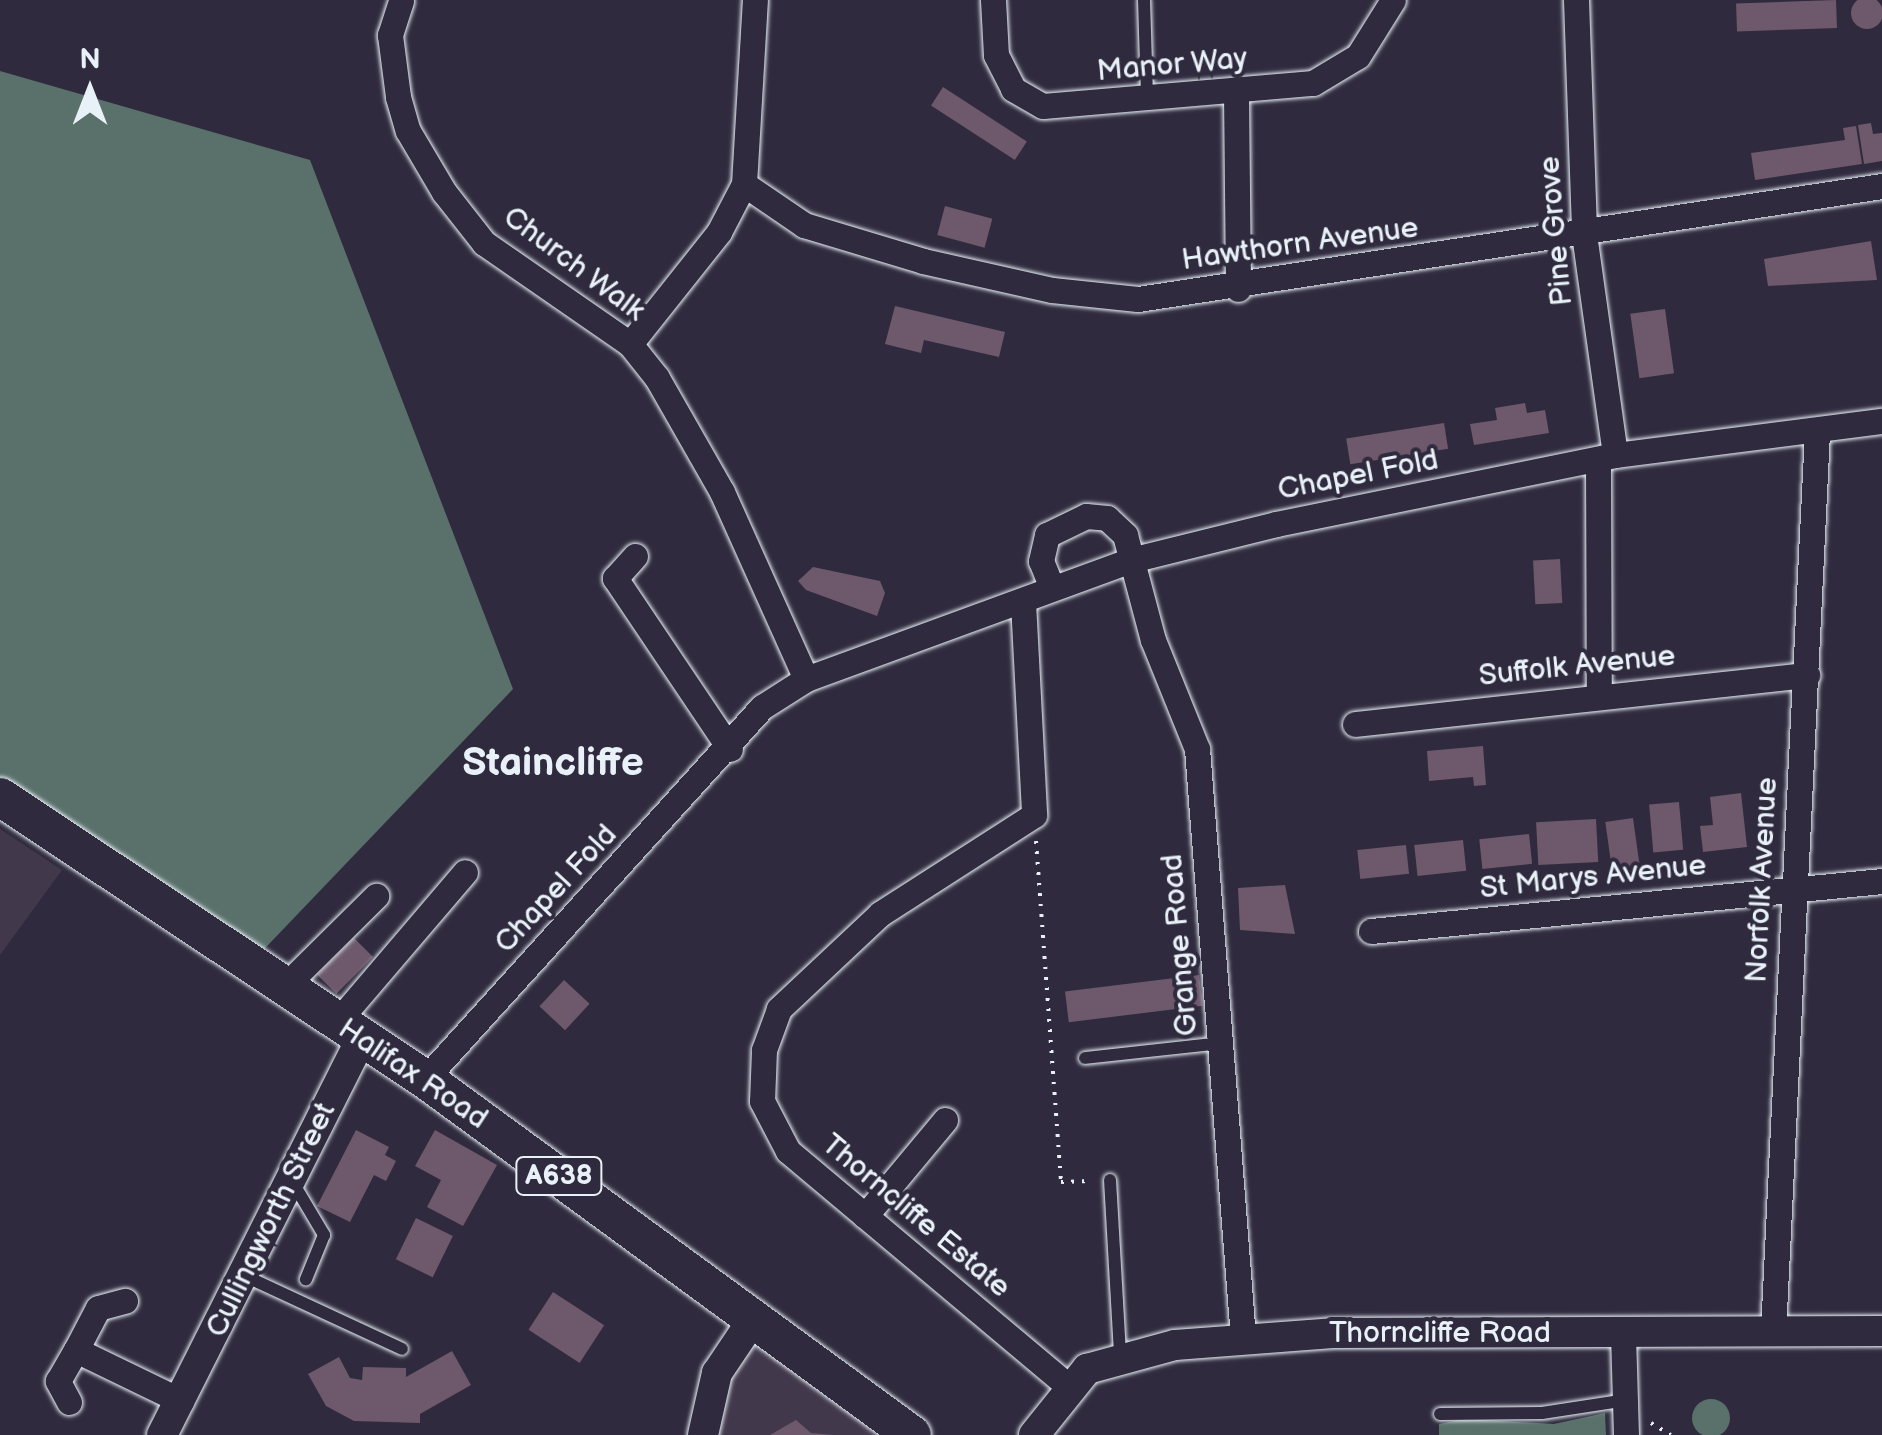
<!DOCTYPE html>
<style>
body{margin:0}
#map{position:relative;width:1882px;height:1435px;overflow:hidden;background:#2f2a3d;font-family:"Balsamiq Sans",sans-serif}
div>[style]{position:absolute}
.built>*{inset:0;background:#42384b}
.green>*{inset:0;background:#5a706a}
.round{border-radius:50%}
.building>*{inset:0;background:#6e586c;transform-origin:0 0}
.path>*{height:4px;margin-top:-2px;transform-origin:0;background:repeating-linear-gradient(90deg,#e8f1f8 0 2.5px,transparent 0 10.5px)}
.roads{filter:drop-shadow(0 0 2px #e8f1f8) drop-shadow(0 0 2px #e8f1f8)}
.service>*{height:12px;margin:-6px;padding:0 6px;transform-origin:6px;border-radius:6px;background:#2f2a3d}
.minor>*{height:25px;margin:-12.5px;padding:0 12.5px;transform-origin:12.5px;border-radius:12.5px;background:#2f2a3d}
.tertiary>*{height:30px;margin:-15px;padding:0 15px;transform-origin:15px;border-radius:15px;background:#2f2a3d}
.primary>*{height:38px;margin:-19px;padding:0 19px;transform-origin:19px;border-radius:19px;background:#2f2a3d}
span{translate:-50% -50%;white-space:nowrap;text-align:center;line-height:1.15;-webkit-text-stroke:8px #2f2a3d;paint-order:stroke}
.shield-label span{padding:2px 8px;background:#2f2a3d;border:2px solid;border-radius:8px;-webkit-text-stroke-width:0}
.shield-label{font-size:28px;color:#e8f1f8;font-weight:700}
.street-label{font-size:30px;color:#e8f1f8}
.district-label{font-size:40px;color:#e8f1f8;font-weight:700}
.north{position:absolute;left:40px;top:40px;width:100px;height:100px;-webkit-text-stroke:8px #2f2a3d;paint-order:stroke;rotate:0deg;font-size:28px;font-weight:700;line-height:40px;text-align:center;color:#e8f1f8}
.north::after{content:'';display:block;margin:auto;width:35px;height:45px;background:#e8f1f8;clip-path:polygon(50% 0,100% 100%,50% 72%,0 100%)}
</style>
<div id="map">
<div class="built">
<div style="clip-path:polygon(0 829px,62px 870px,0 955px)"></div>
<div style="clip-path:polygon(754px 1318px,911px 1435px,703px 1435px)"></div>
</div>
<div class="green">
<div style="clip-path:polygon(0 71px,310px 160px,513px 689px,251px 963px,0 797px)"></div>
<div class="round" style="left:1692px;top:1399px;width:38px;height:38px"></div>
<div style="clip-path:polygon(1605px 1413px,1606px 1435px,1439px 1435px,1439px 1424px,1465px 1419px,1554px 1424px)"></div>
</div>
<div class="building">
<div class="round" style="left:1851px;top:-3px;width:32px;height:32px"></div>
<div style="left:1836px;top:0;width:28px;height:100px;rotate:88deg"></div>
<div style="left:943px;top:87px;width:100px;height:22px;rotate:33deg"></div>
<div style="clip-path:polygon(1871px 123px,1873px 134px,1882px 133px,1882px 161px,1864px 164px,1858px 125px)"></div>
<div style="clip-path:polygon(1856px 126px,1862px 164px,1755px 180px,1751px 153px,1845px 140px,1843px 128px)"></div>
<div style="left:945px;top:206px;width:49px;height:30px;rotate:15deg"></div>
<div style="clip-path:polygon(1871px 241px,1877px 280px,1768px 286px,1764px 259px)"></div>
<div style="clip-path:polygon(895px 306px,1005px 332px,999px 357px,924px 340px,921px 353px,885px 344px)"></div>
<div style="left:1665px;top:309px;width:65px;height:35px;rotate:82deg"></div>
<div style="clip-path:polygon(1525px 403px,1527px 413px,1545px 410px,1549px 433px,1474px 445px,1470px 424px,1497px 420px,1495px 408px)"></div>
<div style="left:1444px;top:423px;width:26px;height:99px;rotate:81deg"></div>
<div style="left:1560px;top:559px;width:44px;height:27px;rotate:87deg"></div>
<div style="clip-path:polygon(813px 567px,880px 581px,885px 593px,877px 616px,806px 590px,798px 581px)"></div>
<div style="clip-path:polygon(1483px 746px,1486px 785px,1474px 786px,1473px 777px,1429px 781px,1427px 751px)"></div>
<div style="clip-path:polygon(1741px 793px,1747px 847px,1703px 852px,1700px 826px,1713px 825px,1710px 797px)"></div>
<div style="left:1679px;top:802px;width:48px;height:30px;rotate:85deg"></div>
<div style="left:1633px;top:818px;width:49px;height:28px;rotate:82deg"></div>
<div style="left:1596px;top:819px;width:43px;height:60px;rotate:87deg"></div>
<div style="left:1529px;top:834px;width:30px;height:50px;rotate:84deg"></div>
<div style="left:1463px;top:840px;width:31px;height:49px;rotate:84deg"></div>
<div style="left:1406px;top:845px;width:29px;height:49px;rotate:84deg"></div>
<div style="clip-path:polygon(1285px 885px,1295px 934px,1240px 930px,1238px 888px)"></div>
<div style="left:354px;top:938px;width:27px;height:52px;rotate:45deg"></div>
<div style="left:1199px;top:975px;width:31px;height:135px;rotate:83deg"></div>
<div style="left:564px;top:980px;width:35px;height:36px;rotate:43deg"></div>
<div style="clip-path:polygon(356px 1130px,389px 1147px,385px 1155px,396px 1161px,386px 1181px,374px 1175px,350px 1222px,317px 1206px)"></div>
<div style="clip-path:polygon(435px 1130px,497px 1165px,463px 1226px,427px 1207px,441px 1180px,415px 1166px)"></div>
<div style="left:416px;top:1218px;width:41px;height:46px;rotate:26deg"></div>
<div style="left:553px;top:1292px;width:61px;height:45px;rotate:33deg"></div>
<div style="clip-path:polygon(452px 1351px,471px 1385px,420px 1414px,420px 1423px,354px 1421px,326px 1406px,308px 1374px,339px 1357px,350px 1378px,362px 1380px,363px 1367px,406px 1368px,406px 1377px)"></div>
<div style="clip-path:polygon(796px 1420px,811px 1433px,834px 1435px,770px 1435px)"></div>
</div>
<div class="path">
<div style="left:1036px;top:841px;width:342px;rotate:85.8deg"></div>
<div style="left:1061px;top:1182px;width:29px;rotate:-2deg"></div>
<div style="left:1651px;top:1423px;width:23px;rotate:31deg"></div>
</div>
<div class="roads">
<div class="service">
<div style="left:1144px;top:0;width:98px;rotate:88.2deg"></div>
<div style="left:1085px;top:1058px;width:136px;rotate:-6.3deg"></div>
<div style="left:1110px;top:1180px;width:175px;rotate:86.7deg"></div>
<div style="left:292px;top:1181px;width:63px;rotate:59.3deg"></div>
<div style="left:324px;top:1235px;width:48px;rotate:112.2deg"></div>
<div style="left:245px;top:1276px;width:173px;rotate:24.9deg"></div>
<div style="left:1440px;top:1414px;width:102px;rotate:-0.6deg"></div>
<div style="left:1542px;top:1413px;width:79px;rotate:-8.7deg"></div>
</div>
<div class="minor">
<div style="left:993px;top:0;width:55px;rotate:86.9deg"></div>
<div style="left:996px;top:55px;width:38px;rotate:63deg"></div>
<div style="left:1013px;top:89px;width:34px;rotate:30deg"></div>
<div style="left:1043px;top:106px;width:271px;rotate:-4.9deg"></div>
<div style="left:1313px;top:83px;width:52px;rotate:-31deg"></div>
<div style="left:1358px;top:56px;width:66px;rotate:-58deg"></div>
<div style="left:1576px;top:0;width:234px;rotate:88deg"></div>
<div style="left:1584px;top:234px;width:223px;rotate:82deg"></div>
<div style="left:401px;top:1px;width:36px;rotate:108deg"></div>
<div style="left:390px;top:35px;width:63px;rotate:82.6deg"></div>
<div style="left:398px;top:97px;width:35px;rotate:74deg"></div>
<div style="left:408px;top:131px;width:71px;rotate:59.5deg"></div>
<div style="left:444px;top:192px;width:65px;rotate:51.9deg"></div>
<div style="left:484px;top:243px;width:178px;rotate:34.7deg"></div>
<div style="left:630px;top:344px;width:43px;rotate:51.5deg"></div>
<div style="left:657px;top:378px;width:131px;rotate:60.3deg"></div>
<div style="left:722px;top:492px;width:205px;rotate:65.8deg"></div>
<div style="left:1236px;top:94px;width:195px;rotate:89.4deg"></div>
<div style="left:744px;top:184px;width:73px;rotate:34.3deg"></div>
<div style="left:804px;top:225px;width:124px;rotate:16.8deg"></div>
<div style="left:923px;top:261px;width:132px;rotate:12.7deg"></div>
<div style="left:1052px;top:290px;width:86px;rotate:6deg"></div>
<div style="left:1138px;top:299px;width:753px;rotate:-8.64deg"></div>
<div style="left:630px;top:344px;width:143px;rotate:-51.5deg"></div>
<div style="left:719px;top:232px;width:54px;rotate:-62.5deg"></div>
<div style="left:744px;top:184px;width:184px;rotate:-86.6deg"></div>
<div style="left:1598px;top:459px;width:236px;rotate:89.8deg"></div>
<div style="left:635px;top:556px;width:30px;rotate:132deg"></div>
<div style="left:615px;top:578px;width:206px;rotate:56.1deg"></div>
<div style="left:1052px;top:588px;width:29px;rotate:-112deg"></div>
<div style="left:1041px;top:561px;width:27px;rotate:-77deg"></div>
<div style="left:1047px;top:535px;width:43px;rotate:-26deg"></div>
<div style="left:1086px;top:516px;width:21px;rotate:5deg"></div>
<div style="left:1107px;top:518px;width:25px;rotate:43deg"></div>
<div style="left:1125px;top:535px;width:109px;rotate:75.1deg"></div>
<div style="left:1153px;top:640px;width:118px;rotate:68deg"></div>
<div style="left:1197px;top:749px;width:590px;rotate:85.53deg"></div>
<div style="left:1023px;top:602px;width:213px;rotate:87deg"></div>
<div style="left:1034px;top:815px;width:183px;rotate:147.3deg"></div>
<div style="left:880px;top:914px;width:139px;rotate:136.8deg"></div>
<div style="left:779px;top:1009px;width:44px;rotate:110.1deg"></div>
<div style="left:764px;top:1050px;width:51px;rotate:92.2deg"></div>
<div style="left:762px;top:1101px;width:56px;rotate:62.5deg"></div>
<div style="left:788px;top:1151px;width:366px;rotate:40deg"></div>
<div style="left:1355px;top:724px;width:455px;rotate:-6.2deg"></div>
<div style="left:1371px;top:931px;width:513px;rotate:-5.59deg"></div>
<div style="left:286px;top:985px;width:127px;rotate:-44.7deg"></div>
<div style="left:337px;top:1022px;width:197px;rotate:-49.5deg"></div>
<div style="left:425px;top:1079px;width:502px;rotate:-47.83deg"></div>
<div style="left:762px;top:707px;width:52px;rotate:-32.5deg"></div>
<div style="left:806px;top:679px;width:346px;rotate:-20.1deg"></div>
<div style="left:1131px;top:560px;width:149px;rotate:-13.9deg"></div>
<div style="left:1276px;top:524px;width:346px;rotate:-11.5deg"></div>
<div style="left:1615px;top:455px;width:269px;rotate:-7.3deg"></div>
<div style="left:865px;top:1216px;width:125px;rotate:-50.2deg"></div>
<div style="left:1773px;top:1332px;width:901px;rotate:-87.2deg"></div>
<div style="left:1623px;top:1334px;width:101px;rotate:88.3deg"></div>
<div style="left:76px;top:1350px;width:47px;rotate:-62.4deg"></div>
<div style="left:98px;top:1308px;width:28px;rotate:-15deg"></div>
<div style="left:69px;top:1402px;width:24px;rotate:-118deg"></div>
<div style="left:58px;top:1381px;width:36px;rotate:-60deg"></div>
<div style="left:76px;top:1350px;width:117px;rotate:25.9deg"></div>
</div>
<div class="tertiary">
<div style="left:162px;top:1435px;width:443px;rotate:-63.3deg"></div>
<div style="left:703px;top:1435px;width:64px;rotate:-77.3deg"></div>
<div style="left:717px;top:1373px;width:66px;rotate:-56.1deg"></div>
<div style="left:1034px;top:1435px;width:85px;rotate:-51.2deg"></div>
<div style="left:1087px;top:1369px;width:91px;rotate:-15.3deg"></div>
<div style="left:1175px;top:1345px;width:158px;rotate:-4.3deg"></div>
<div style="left:1333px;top:1333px;width:549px;rotate:-0.21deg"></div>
</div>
<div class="primary">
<div style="left:0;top:797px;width:510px;rotate:33.57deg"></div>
<div style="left:425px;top:1079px;width:603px;rotate:36.17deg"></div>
</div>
</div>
<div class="shield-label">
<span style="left:559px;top:1176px">A638</span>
</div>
<div class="street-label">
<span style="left:1172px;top:65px;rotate:-5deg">Manor Way</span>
<span style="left:1556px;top:231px;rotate:-95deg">Pine Grove</span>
<span style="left:1300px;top:244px;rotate:-8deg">Hawthorn Avenue</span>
<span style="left:574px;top:264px;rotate:37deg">Church Walk</span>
<span style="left:1358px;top:475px;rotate:-11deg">Chapel Fold</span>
<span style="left:1577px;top:666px;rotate:-6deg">Suffolk Avenue</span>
<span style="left:1593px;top:877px;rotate:-6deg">St Marys Avenue</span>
<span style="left:1762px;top:880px;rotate:-87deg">Norfolk Avenue</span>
<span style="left:556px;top:889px;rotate:-47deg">Chapel Fold</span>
<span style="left:1180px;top:945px;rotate:-95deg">Grange Road</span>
<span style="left:413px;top:1074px;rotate:34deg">Halifax Road</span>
<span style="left:916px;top:1216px;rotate:40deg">Thorncliffe Estate</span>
<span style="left:271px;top:1220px;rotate:-64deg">Cullingworth Street</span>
<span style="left:1440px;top:1333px">Thorncliffe Road</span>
</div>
<div class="district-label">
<span style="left:553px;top:763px">Staincliffe</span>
</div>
<div class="north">N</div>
</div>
